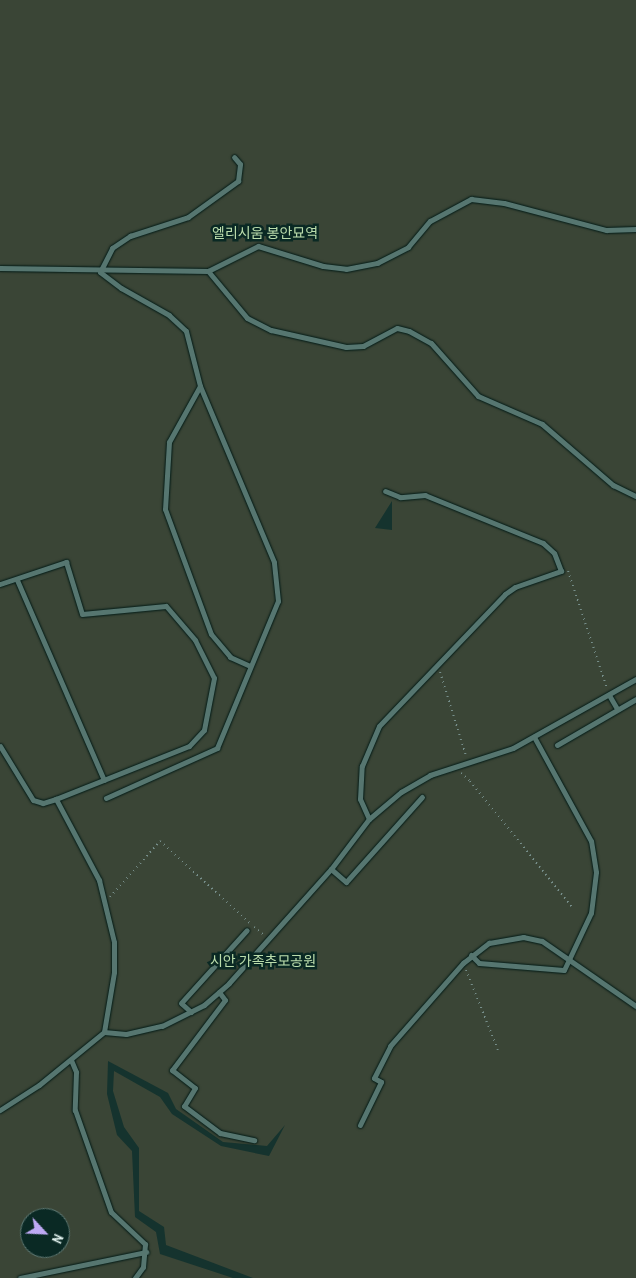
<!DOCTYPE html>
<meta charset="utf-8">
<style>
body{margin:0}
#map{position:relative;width:636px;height:1278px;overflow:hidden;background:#15332e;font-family:"Archivo Narrow","Noto Sans KR",sans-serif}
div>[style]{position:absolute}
.green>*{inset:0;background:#3a4536}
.path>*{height:2px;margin-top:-1px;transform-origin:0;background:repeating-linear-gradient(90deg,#778f8b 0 1px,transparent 0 5px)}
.roads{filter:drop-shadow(0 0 1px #001a16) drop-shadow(0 0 1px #001a16)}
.service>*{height:5px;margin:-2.5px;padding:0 2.5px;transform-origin:2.5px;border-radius:2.5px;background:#567670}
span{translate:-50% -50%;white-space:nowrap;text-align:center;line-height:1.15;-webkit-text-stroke:5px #0a2924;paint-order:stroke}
.park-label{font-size:14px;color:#bbddac}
.north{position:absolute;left:20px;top:1208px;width:50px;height:50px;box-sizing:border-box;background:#0a2924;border:1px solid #5f7974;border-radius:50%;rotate:115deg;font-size:14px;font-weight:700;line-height:20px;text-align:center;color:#dff0ed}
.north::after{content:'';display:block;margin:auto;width:18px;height:22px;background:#bea9f4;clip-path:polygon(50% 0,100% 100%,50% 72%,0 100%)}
</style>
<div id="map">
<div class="green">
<div style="clip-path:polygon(evenodd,0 0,636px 0,636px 1278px,253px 1278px,166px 1245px,164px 1227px,139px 1211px,139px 1148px,124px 1127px,113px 1091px,114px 1071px,160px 1097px,172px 1114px,221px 1146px,269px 1156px,285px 1125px,267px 1146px,223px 1142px,176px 1109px,168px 1093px,108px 1061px,107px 1094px,117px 1135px,132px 1151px,135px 1217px,156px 1232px,160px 1254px,233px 1278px,0 1278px,0 0,392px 501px,392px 530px,375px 528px,392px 501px,0 0,30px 1218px,60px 1218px,60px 1248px,30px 1248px,30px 1218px)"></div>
</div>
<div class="path">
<div style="left:568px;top:571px;width:123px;rotate:71.6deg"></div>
<div style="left:440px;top:672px;width:88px;rotate:72.8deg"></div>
<div style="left:461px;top:773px;width:12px;rotate:42deg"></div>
<div style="left:470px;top:781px;width:162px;rotate:51deg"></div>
<div style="left:110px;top:897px;width:75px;rotate:-48.2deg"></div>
<div style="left:160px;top:841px;width:123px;rotate:42.4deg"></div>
<div style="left:254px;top:927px;width:13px;rotate:39deg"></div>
<div style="left:466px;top:970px;width:86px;rotate:68.2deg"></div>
</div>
<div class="roads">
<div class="service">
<div style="left:0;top:268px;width:208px;rotate:0.8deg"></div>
<div style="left:208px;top:271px;width:61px;rotate:50.3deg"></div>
<div style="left:247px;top:318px;width:27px;rotate:27deg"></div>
<div style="left:271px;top:330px;width:77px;rotate:12.8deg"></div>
<div style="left:346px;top:347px;width:17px;rotate:-3deg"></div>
<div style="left:363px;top:346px;width:38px;rotate:-28deg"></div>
<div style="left:397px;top:328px;width:12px;rotate:14deg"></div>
<div style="left:409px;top:331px;width:25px;rotate:29deg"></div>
<div style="left:431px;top:343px;width:71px;rotate:48.4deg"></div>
<div style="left:478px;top:396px;width:70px;rotate:23.6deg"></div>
<div style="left:542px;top:424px;width:94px;rotate:40.7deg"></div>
<div style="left:613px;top:485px;width:25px;rotate:26deg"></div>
<div style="left:208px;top:271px;width:56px;rotate:-26.6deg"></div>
<div style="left:258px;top:246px;width:68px;rotate:17.1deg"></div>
<div style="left:323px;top:266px;width:23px;rotate:7deg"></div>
<div style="left:346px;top:269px;width:32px;rotate:-11deg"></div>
<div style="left:377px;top:263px;width:35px;rotate:-27deg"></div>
<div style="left:408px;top:247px;width:34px;rotate:-50deg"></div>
<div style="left:430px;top:221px;width:47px;rotate:-28.2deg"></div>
<div style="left:471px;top:199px;width:33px;rotate:7deg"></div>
<div style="left:504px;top:203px;width:106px;rotate:14.8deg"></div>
<div style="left:606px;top:230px;width:30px;rotate:-2deg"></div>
<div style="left:200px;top:386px;width:64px;rotate:119deg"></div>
<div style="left:169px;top:442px;width:67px;rotate:93.4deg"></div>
<div style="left:165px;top:509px;width:133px;rotate:69.8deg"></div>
<div style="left:211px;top:634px;width:30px;rotate:50deg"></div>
<div style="left:230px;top:657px;width:22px;rotate:24deg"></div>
<div style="left:17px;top:580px;width:218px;rotate:66.5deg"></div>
<div style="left:0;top:584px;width:70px;rotate:-18.4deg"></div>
<div style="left:66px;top:562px;width:54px;rotate:72.9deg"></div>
<div style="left:82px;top:614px;width:84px;rotate:-5.4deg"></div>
<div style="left:166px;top:606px;width:45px;rotate:49.5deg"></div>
<div style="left:195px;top:640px;width:42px;rotate:63.4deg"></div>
<div style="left:214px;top:678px;width:53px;rotate:100.9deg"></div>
<div style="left:204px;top:730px;width:22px;rotate:133deg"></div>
<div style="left:189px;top:746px;width:143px;rotate:158.3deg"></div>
<div style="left:56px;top:799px;width:14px;rotate:163deg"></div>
<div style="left:43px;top:803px;width:10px;rotate:-163deg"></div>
<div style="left:33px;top:800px;width:63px;rotate:-121.4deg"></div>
<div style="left:609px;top:695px;width:16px;rotate:60deg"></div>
<div style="left:557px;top:745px;width:91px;rotate:-30.2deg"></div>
<div style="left:106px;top:798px;width:122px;rotate:-24.2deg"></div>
<div style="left:217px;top:748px;width:159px;rotate:-67.5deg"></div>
<div style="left:278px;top:601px;width:39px;rotate:-96deg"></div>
<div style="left:274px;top:562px;width:191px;rotate:-112.8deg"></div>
<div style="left:200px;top:386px;width:57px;rotate:-104.3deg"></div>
<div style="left:186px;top:331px;width:23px;rotate:-137deg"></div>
<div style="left:169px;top:315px;width:55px;rotate:-150.6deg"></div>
<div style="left:121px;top:288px;width:26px;rotate:-143deg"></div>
<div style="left:100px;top:272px;width:27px;rotate:-63deg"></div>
<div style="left:112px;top:248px;width:22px;rotate:-34deg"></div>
<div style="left:130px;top:236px;width:61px;rotate:-18.1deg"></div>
<div style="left:188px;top:217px;width:62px;rotate:-35.8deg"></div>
<div style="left:238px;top:181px;width:17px;rotate:-83deg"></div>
<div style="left:240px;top:164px;width:9px;rotate:-131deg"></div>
<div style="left:369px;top:819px;width:22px;rotate:-114deg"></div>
<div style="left:360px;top:799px;width:33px;rotate:-87deg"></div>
<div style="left:362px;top:766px;width:43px;rotate:-67deg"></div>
<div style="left:379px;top:726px;width:182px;rotate:-46.3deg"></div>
<div style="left:505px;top:594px;width:12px;rotate:-35deg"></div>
<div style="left:515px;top:587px;width:49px;rotate:-19.2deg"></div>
<div style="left:561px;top:571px;width:19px;rotate:-111deg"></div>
<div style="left:554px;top:553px;width:15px;rotate:-138deg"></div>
<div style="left:543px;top:543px;width:127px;rotate:-157.9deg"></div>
<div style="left:425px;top:495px;width:25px;rotate:175deg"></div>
<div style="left:400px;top:497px;width:16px;rotate:-158deg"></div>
<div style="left:331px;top:869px;width:20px;rotate:41deg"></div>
<div style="left:346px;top:882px;width:114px;rotate:-48.2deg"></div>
<div style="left:471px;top:955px;width:11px;rotate:45deg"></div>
<div style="left:479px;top:963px;width:85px;rotate:4.7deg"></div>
<div style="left:564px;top:970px;width:63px;rotate:-64.7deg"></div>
<div style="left:591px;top:913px;width:41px;rotate:-83deg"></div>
<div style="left:596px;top:872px;width:31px;rotate:-99deg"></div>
<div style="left:591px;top:841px;width:119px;rotate:-118.7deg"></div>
<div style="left:219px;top:992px;width:10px;rotate:53deg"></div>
<div style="left:225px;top:1000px;width:88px;rotate:127.1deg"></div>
<div style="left:172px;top:1070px;width:29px;rotate:38deg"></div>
<div style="left:195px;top:1088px;width:21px;rotate:121deg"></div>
<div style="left:184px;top:1106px;width:45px;rotate:36.9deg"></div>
<div style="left:220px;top:1133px;width:35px;rotate:12deg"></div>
<div style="left:191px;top:1012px;width:13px;rotate:-138deg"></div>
<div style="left:181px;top:1003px;width:98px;rotate:-47.9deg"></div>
<div style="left:104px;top:1032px;width:22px;rotate:5deg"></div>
<div style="left:126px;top:1034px;width:37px;rotate:-13deg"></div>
<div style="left:162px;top:1026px;width:47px;rotate:-26.6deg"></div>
<div style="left:204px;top:1005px;width:33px;rotate:-41deg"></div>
<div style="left:229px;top:983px;width:153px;rotate:-48.2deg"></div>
<div style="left:331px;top:869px;width:63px;rotate:-52.8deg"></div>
<div style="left:369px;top:819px;width:42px;rotate:-40.2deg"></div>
<div style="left:401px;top:792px;width:34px;rotate:-30deg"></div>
<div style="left:430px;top:775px;width:87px;rotate:-18deg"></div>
<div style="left:513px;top:748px;width:141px;rotate:-29.3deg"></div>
<div style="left:71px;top:1060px;width:13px;rotate:67deg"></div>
<div style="left:76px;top:1072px;width:38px;rotate:92deg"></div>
<div style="left:75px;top:1110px;width:108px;rotate:70.6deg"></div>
<div style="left:111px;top:1212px;width:47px;rotate:43.3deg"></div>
<div style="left:145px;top:1244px;width:23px;rotate:95deg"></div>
<div style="left:143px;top:1267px;width:14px;rotate:126deg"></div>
<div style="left:0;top:1110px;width:46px;rotate:-32.7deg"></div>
<div style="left:39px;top:1085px;width:84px;rotate:-39.2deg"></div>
<div style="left:104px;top:1032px;width:61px;rotate:-80.5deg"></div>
<div style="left:114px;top:972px;width:30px;rotate:-90deg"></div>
<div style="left:114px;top:942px;width:64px;rotate:-103.6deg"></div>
<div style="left:99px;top:880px;width:92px;rotate:-118deg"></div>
<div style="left:360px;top:1125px;width:48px;rotate:-64deg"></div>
<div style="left:381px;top:1082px;width:8px;rotate:-150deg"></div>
<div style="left:374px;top:1078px;width:36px;rotate:-63deg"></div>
<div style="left:390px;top:1046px;width:111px;rotate:-48.7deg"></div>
<div style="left:463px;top:963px;width:33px;rotate:-38deg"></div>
<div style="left:489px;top:943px;width:35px;rotate:-10deg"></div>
<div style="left:523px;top:937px;width:19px;rotate:12deg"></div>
<div style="left:542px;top:941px;width:114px;rotate:34.7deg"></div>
<div style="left:20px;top:1278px;width:129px;rotate:-11.7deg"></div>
</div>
</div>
<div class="park-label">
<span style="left:265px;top:233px">엘리시움 봉안묘역</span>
<span style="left:263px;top:961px">시안 가족추모공원</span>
</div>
<div class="north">N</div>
</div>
